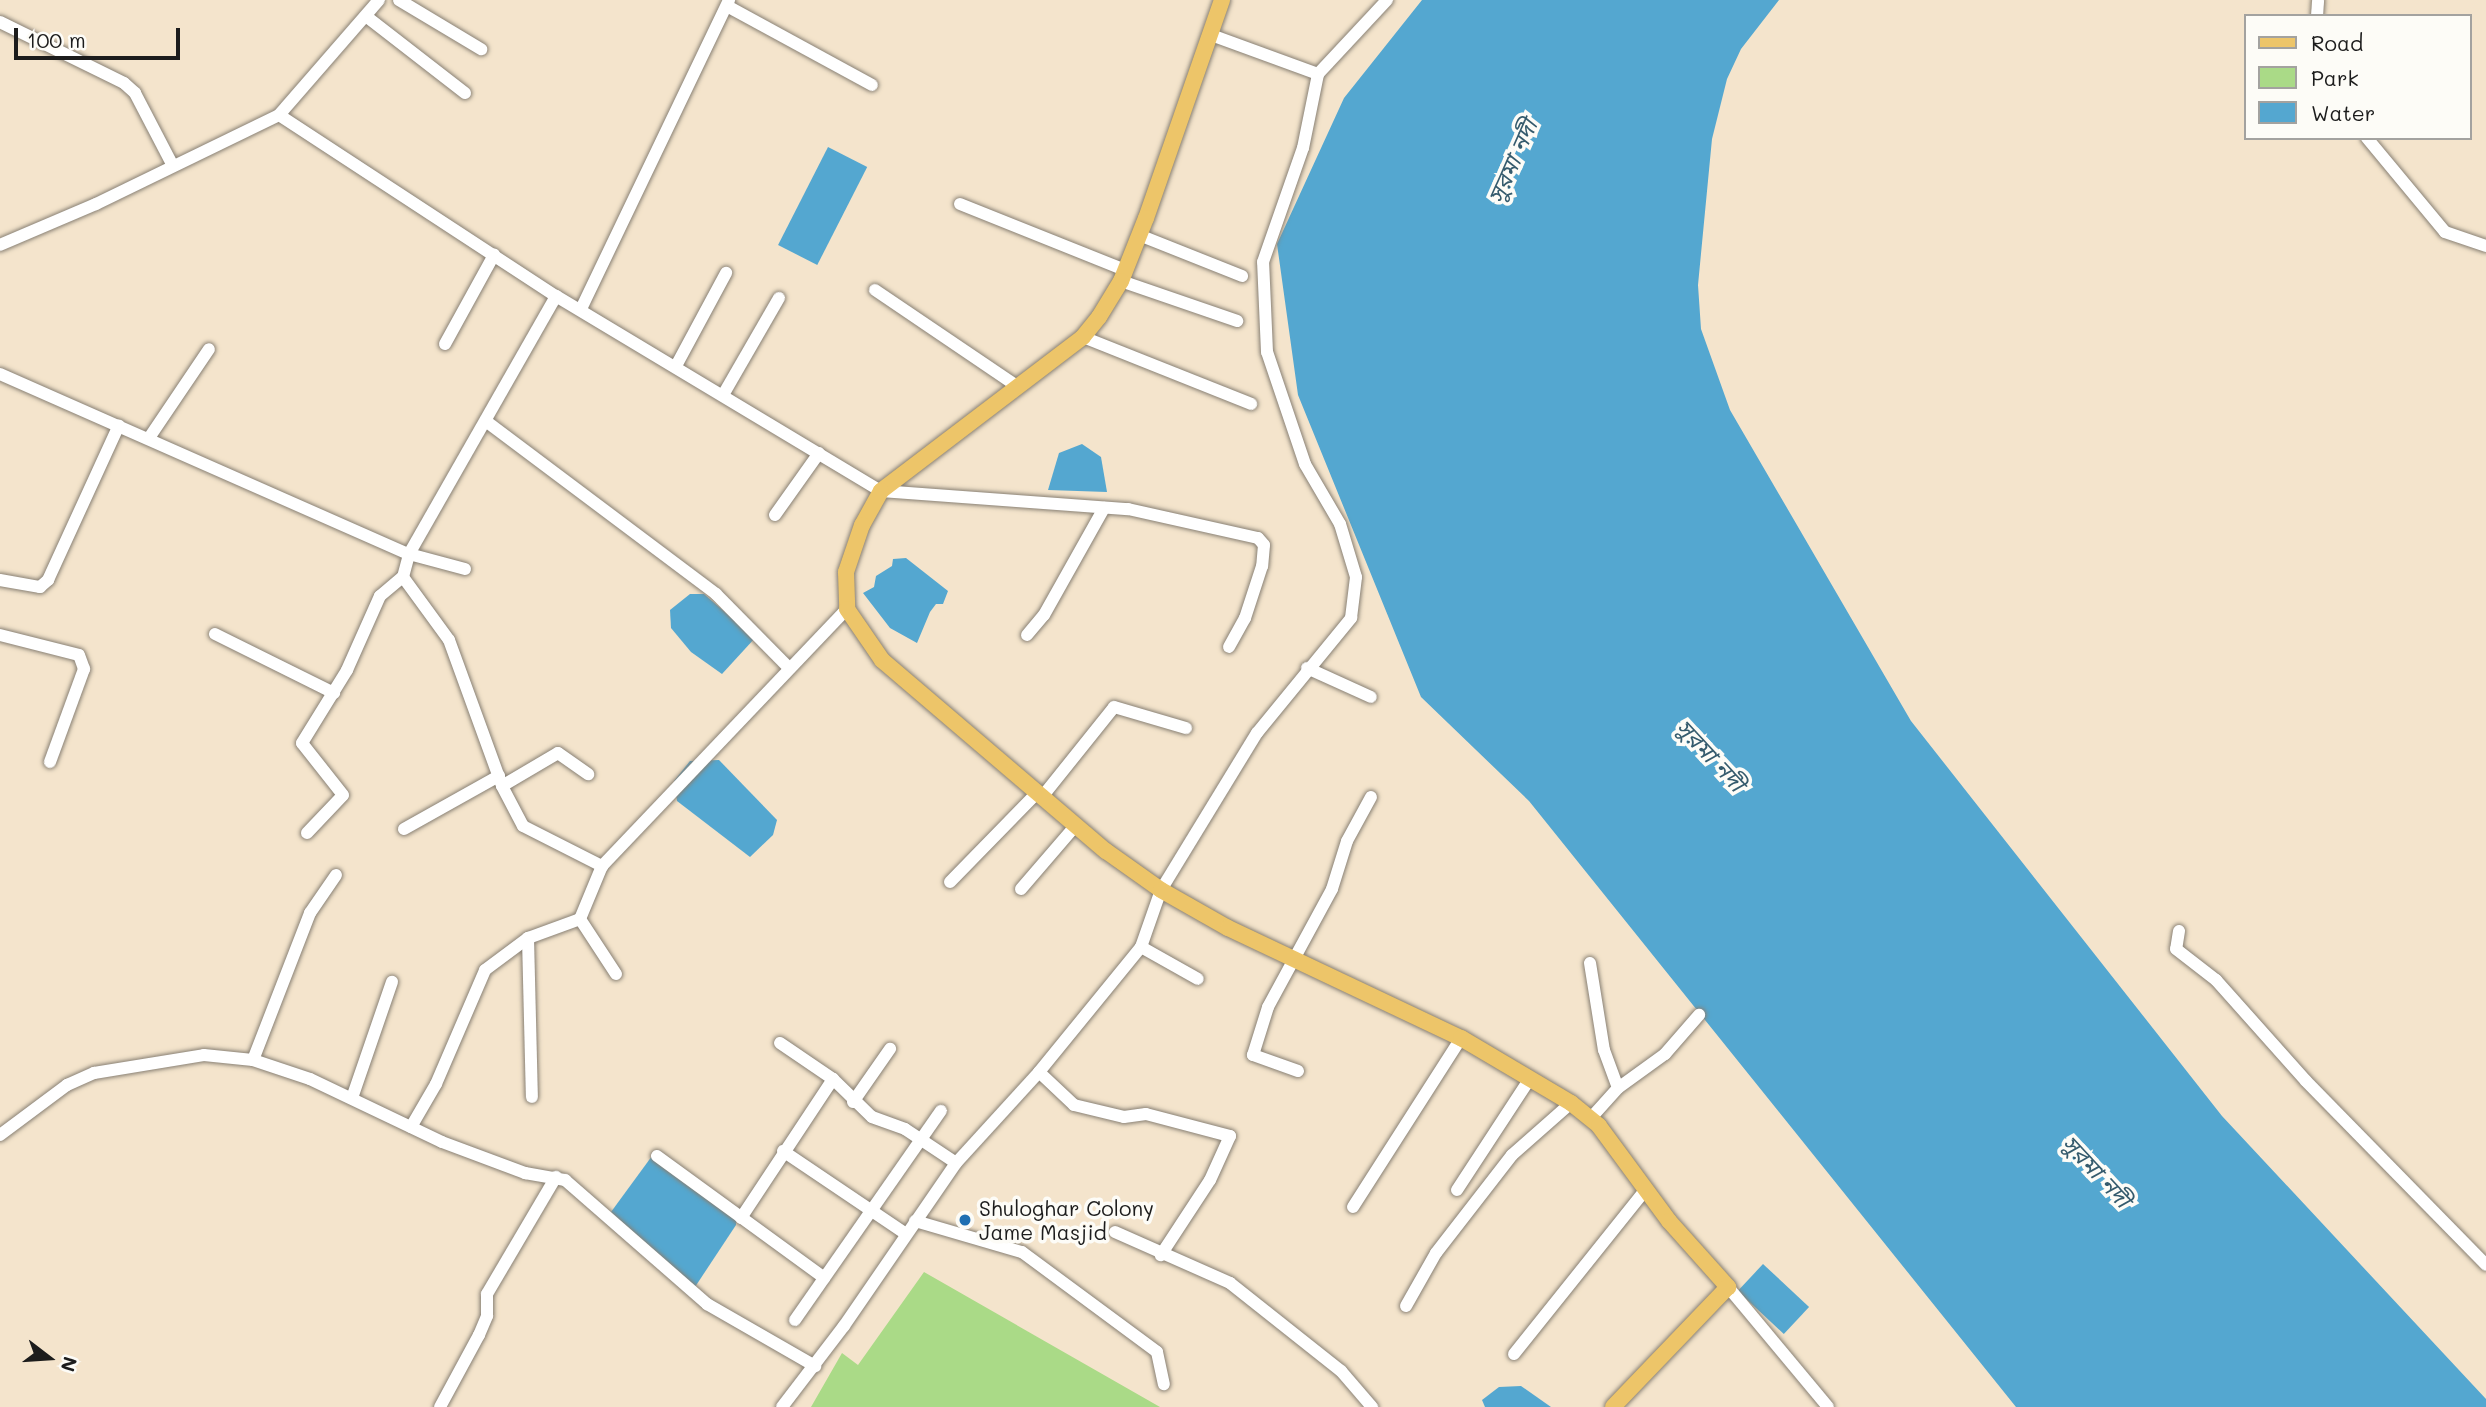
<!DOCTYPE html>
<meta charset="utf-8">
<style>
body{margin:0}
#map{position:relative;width:2486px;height:1407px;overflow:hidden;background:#f4e4cc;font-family:Mali,"Noto Sans Bengali",sans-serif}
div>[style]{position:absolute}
.green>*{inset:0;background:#aada87}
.water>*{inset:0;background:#54a7d0;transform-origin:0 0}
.roads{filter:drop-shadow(0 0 2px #888074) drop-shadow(0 0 2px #888074)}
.minor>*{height:12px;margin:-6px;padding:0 6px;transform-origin:6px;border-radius:6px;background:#fff}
.major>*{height:16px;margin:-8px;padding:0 8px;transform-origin:8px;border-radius:8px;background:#edc569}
.dots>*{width:19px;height:19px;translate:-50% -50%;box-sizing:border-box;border:4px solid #fdfcf7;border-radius:50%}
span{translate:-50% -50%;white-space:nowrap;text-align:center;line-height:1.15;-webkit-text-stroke:7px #fdfcf7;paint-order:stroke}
.poi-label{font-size:21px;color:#1c1c1c}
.left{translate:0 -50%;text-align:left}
.water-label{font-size:23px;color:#355b6d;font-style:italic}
.legend{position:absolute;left:2244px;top:14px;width:228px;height:126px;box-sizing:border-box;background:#fdfcf7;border:2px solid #a3a29f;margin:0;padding:9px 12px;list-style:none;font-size:21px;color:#1c1c1c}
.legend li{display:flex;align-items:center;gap:14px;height:35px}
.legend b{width:35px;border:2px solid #a3a29f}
.north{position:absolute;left:14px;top:1323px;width:70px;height:70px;-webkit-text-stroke:5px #fdfcf7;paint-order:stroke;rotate:107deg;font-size:19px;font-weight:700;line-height:28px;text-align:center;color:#1c1c1c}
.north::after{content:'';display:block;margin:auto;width:24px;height:32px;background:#1c1c1c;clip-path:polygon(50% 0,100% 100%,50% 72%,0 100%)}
.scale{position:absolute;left:14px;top:28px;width:166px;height:32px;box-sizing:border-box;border:4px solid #1c1c1c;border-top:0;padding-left:9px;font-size:21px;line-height:24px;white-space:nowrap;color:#1c1c1c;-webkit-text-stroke:5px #fdfcf7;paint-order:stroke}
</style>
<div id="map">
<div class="green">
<div style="clip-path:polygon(924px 1272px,1160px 1407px,811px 1407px,842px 1353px,858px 1365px)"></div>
</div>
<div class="water">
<div style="clip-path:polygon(1422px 0,1779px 0,1741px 49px,1727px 79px,1712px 139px,1698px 285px,1701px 329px,1730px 410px,1911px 721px,2222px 1116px,2486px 1399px,2486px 1407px,2016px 1407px,1529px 801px,1421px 697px,1298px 395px,1277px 244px,1344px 98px)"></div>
<div style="left:828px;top:147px;width:44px;height:110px;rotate:27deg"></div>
<div style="clip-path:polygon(1082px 444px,1101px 457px,1107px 492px,1048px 490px,1059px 453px)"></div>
<div style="clip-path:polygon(906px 558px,948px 591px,943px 604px,936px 604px,930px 612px,917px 643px,890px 628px,863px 593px,874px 587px,876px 576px,892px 566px,893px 559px)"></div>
<div style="clip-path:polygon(690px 594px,704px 594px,755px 638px,722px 674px,691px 652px,671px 628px,670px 610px)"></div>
<div style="clip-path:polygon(719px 760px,777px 820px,773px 835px,750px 857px,677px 801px,674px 781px,690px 761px)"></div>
<div style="clip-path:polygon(652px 1156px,736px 1217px,736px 1225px,695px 1287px,611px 1212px)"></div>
<div style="left:1763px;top:1264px;width:63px;height:37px;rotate:43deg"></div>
<div style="clip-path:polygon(1521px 1386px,1551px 1407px,1485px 1407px,1482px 1400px,1499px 1387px)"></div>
</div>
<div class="roads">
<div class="minor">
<div style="left:399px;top:0;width:96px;rotate:30.9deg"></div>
<div style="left:727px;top:6px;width:165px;rotate:28.6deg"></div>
<div style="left:2317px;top:16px;width:16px;rotate:-86deg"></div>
<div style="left:367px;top:17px;width:124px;rotate:37.8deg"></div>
<div style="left:0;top:22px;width:138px;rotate:26.2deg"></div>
<div style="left:124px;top:83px;width:15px;rotate:42deg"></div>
<div style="left:135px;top:93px;width:80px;rotate:62.5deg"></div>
<div style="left:1211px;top:35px;width:114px;rotate:20deg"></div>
<div style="left:279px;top:115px;width:331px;rotate:33.2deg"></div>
<div style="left:556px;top:296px;width:379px;rotate:31deg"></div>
<div style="left:881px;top:491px;width:248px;rotate:4.2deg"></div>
<div style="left:1128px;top:509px;width:133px;rotate:12.6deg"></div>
<div style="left:1258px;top:538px;width:9px;rotate:49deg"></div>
<div style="left:1264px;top:545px;width:21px;rotate:95deg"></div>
<div style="left:1262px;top:566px;width:55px;rotate:108.1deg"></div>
<div style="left:1245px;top:618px;width:33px;rotate:119deg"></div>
<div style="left:2367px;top:138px;width:122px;rotate:50.3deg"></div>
<div style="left:2445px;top:232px;width:43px;rotate:18.9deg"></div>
<div style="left:960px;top:204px;width:178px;rotate:21.8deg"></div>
<div style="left:1139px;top:235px;width:111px;rotate:21.7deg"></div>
<div style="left:0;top:245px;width:104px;rotate:-23.1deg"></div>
<div style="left:96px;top:204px;width:203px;rotate:-25.9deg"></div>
<div style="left:279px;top:115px;width:152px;rotate:-49deg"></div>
<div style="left:1121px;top:281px;width:123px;rotate:19deg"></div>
<div style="left:875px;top:290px;width:171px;rotate:34.1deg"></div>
<div style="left:581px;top:309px;width:343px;rotate:-64.4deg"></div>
<div style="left:1083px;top:337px;width:181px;rotate:21.7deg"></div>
<div style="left:445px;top:344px;width:102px;rotate:-61.2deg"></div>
<div style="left:676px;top:366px;width:106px;rotate:-61.7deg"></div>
<div style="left:0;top:374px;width:447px;rotate:23.8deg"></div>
<div style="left:409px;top:554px;width:58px;rotate:15deg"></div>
<div style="left:723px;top:395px;width:112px;rotate:-60deg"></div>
<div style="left:487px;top:422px;width:286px;rotate:36.9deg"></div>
<div style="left:716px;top:594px;width:104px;rotate:45.4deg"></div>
<div style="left:149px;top:438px;width:107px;rotate:-56deg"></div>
<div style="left:775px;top:515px;width:76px;rotate:-54.6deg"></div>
<div style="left:403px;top:577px;width:78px;rotate:53.9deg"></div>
<div style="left:449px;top:640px;width:155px;rotate:70deg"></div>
<div style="left:502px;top:786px;width:45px;rotate:62.3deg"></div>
<div style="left:523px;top:826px;width:89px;rotate:26.9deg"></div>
<div style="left:0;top:580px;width:41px;rotate:9.9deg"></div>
<div style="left:40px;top:587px;width:11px;rotate:-41deg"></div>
<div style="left:48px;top:580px;width:170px;rotate:-65.4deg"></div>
<div style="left:215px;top:634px;width:133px;rotate:26.4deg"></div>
<div style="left:0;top:635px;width:81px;rotate:14.2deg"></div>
<div style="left:79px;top:655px;width:15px;rotate:70deg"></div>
<div style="left:84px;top:669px;width:99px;rotate:110.1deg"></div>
<div style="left:1027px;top:635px;width:26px;rotate:-50deg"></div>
<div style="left:1044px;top:615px;width:123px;rotate:-60.7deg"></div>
<div style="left:1307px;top:668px;width:70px;rotate:24.4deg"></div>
<div style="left:502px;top:786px;width:65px;rotate:-30.5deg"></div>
<div style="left:558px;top:753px;width:37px;rotate:35deg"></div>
<div style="left:1042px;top:797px;width:115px;rotate:-51.3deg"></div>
<div style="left:1114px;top:707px;width:75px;rotate:16.3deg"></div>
<div style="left:404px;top:829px;width:109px;rotate:-29.2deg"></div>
<div style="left:307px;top:833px;width:52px;rotate:-46.5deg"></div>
<div style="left:343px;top:795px;width:66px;rotate:-128.3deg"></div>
<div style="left:302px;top:743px;width:86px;rotate:-58.3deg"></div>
<div style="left:347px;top:670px;width:81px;rotate:-66deg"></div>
<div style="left:380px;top:596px;width:30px;rotate:-40deg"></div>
<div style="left:403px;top:577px;width:24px;rotate:-75deg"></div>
<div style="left:409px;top:554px;width:297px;rotate:-60.3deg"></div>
<div style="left:950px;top:882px;width:124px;rotate:-45.7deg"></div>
<div style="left:1021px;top:889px;width:84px;rotate:-49.3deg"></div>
<div style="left:2179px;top:931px;width:18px;rotate:99deg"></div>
<div style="left:2176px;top:949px;width:51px;rotate:37.8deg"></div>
<div style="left:2216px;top:980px;width:135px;rotate:48.3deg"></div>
<div style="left:2306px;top:1081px;width:257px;rotate:45.6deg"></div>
<div style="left:528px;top:938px;width:159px;rotate:88.6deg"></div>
<div style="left:1141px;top:947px;width:65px;rotate:29.3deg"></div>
<div style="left:1590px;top:963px;width:88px;rotate:80.9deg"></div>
<div style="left:1604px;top:1050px;width:40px;rotate:69.8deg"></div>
<div style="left:616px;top:974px;width:66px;rotate:-123.2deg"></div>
<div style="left:580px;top:919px;width:57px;rotate:-67.5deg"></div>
<div style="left:602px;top:866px;width:355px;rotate:-46.4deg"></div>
<div style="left:780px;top:1043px;width:64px;rotate:34.2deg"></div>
<div style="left:833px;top:1079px;width:54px;rotate:44.3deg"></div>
<div style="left:872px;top:1117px;width:35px;rotate:20deg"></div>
<div style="left:905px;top:1129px;width:61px;rotate:33.7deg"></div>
<div style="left:253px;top:1060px;width:158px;rotate:-68.8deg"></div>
<div style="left:310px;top:913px;width:46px;rotate:-55.6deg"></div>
<div style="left:1298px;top:1071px;width:48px;rotate:-160.4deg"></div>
<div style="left:1253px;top:1055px;width:50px;rotate:-72.6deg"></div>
<div style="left:1268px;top:1007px;width:134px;rotate:-61.5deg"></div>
<div style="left:1332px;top:889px;width:50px;rotate:-72.6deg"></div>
<div style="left:1347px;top:841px;width:50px;rotate:-61.4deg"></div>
<div style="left:1039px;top:1072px;width:48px;rotate:43.3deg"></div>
<div style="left:1074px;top:1105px;width:51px;rotate:13.5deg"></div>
<div style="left:1124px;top:1117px;width:22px;rotate:-8deg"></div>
<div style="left:1146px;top:1114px;width:87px;rotate:14.7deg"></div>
<div style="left:1230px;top:1136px;width:48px;rotate:114.4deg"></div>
<div style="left:1210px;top:1180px;width:90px;rotate:123.2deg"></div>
<div style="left:352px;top:1098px;width:123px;rotate:-71deg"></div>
<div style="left:853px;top:1102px;width:65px;rotate:-55.1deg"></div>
<div style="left:1590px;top:1119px;width:42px;rotate:-47.9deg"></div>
<div style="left:1618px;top:1088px;width:58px;rotate:-35.9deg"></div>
<div style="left:1665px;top:1054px;width:52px;rotate:-48.9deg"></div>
<div style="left:411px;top:1127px;width:50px;rotate:-59.8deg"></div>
<div style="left:436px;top:1084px;width:124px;rotate:-66.7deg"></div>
<div style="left:485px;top:970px;width:54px;rotate:-36.7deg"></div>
<div style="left:528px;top:938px;width:55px;rotate:-20.1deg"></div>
<div style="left:0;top:1135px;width:84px;rotate:-36.7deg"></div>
<div style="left:67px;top:1085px;width:30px;rotate:-24deg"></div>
<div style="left:94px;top:1073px;width:111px;rotate:-9.3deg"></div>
<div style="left:204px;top:1055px;width:49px;rotate:5.8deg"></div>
<div style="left:253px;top:1060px;width:60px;rotate:18.4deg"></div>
<div style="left:310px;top:1079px;width:146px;rotate:25.5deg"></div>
<div style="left:442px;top:1142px;width:89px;rotate:20.5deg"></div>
<div style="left:525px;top:1173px;width:41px;rotate:9.9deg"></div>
<div style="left:565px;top:1180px;width:189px;rotate:41.1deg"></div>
<div style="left:707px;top:1304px;width:125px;rotate:29.9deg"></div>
<div style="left:783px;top:1151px;width:148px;rotate:34deg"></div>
<div style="left:657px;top:1156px;width:207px;rotate:36.1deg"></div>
<div style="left:1457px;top:1190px;width:131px;rotate:-56.8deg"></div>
<div style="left:1353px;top:1207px;width:201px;rotate:-57.4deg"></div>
<div style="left:741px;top:1218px;width:167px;rotate:-56.5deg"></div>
<div style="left:915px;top:1221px;width:111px;rotate:16.2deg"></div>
<div style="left:1022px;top:1252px;width:168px;rotate:36.5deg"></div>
<div style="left:1157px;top:1352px;width:33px;rotate:78deg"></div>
<div style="left:1115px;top:1232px;width:126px;rotate:23.9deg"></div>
<div style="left:1230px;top:1283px;width:142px;rotate:38.4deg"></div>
<div style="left:1341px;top:1371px;width:48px;rotate:49.3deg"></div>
<div style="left:1728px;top:1287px;width:156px;rotate:50.2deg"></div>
<div style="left:1406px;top:1306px;width:61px;rotate:-60.5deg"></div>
<div style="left:1436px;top:1253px;width:124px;rotate:-52.2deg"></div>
<div style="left:1512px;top:1155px;width:79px;rotate:-41.4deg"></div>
<div style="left:795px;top:1320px;width:255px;rotate:-55.1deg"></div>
<div style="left:1514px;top:1354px;width:211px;rotate:-51.3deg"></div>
<div style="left:440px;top:1407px;width:82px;rotate:-61.6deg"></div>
<div style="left:479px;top:1335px;width:21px;rotate:-67deg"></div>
<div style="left:487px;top:1316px;width:22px;rotate:-90deg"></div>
<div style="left:487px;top:1294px;width:136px;rotate:-59.5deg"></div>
<div style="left:782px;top:1407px;width:102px;rotate:-52.6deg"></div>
<div style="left:844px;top:1326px;width:198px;rotate:-55.5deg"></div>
<div style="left:956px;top:1163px;width:123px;rotate:-47.6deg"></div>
<div style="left:1039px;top:1072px;width:161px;rotate:-50.8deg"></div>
<div style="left:1141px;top:947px;width:60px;rotate:-70.7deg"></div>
<div style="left:1161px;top:890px;width:184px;rotate:-58.6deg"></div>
<div style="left:1257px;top:733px;width:149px;rotate:-50.7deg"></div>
<div style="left:1351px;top:618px;width:41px;rotate:-83deg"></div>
<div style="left:1356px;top:577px;width:55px;rotate:-106.8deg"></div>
<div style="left:1340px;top:524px;width:69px;rotate:-120.3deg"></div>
<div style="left:1305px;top:464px;width:118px;rotate:-108.7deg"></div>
<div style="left:1267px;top:352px;width:90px;rotate:-92.5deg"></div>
<div style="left:1263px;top:262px;width:121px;rotate:-70.7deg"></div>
<div style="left:1303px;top:148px;width:76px;rotate:-78.5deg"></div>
<div style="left:1318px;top:74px;width:101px;rotate:-47deg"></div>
</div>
<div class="major">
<div style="left:1222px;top:0;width:231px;rotate:109.2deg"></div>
<div style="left:1146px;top:218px;width:68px;rotate:111.6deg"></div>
<div style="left:1121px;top:281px;width:42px;rotate:121.4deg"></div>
<div style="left:1099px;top:317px;width:26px;rotate:129deg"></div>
<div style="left:1083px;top:337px;width:254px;rotate:142.7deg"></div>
<div style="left:881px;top:491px;width:39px;rotate:119deg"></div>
<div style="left:862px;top:525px;width:50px;rotate:108.8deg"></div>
<div style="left:846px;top:572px;width:37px;rotate:88deg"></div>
<div style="left:847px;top:609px;width:62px;rotate:55.5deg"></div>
<div style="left:882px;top:660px;width:294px;rotate:40.5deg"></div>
<div style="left:1106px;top:851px;width:67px;rotate:35.3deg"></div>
<div style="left:1161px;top:890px;width:77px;rotate:29.6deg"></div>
<div style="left:1228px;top:928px;width:258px;rotate:25.3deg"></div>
<div style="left:1461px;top:1038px;width:128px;rotate:30.6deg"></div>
<div style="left:1571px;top:1103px;width:36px;rotate:39deg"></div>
<div style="left:1599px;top:1126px;width:118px;rotate:53.6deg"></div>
<div style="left:1669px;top:1221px;width:89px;rotate:48.2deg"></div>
<div style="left:1728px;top:1287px;width:166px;rotate:133.8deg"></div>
</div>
</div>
<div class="dots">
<div style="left:965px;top:1220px;background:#1f6fb2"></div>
</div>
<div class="poi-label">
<span class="left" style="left:979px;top:1220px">Shuloghar Colony<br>Jame Masjid</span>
</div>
<div class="water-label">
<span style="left:1512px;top:161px;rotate:-66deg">সুরমা নদী</span>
<span style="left:1711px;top:755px;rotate:47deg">সুরমা নদী</span>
<span style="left:2097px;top:1171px;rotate:47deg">সুরমা নদী</span>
</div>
<ul class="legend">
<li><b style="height:9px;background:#edc569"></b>Road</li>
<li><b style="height:19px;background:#aada87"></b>Park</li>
<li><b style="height:19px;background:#54a7d0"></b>Water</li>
</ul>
<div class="north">N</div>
<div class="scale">100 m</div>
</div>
